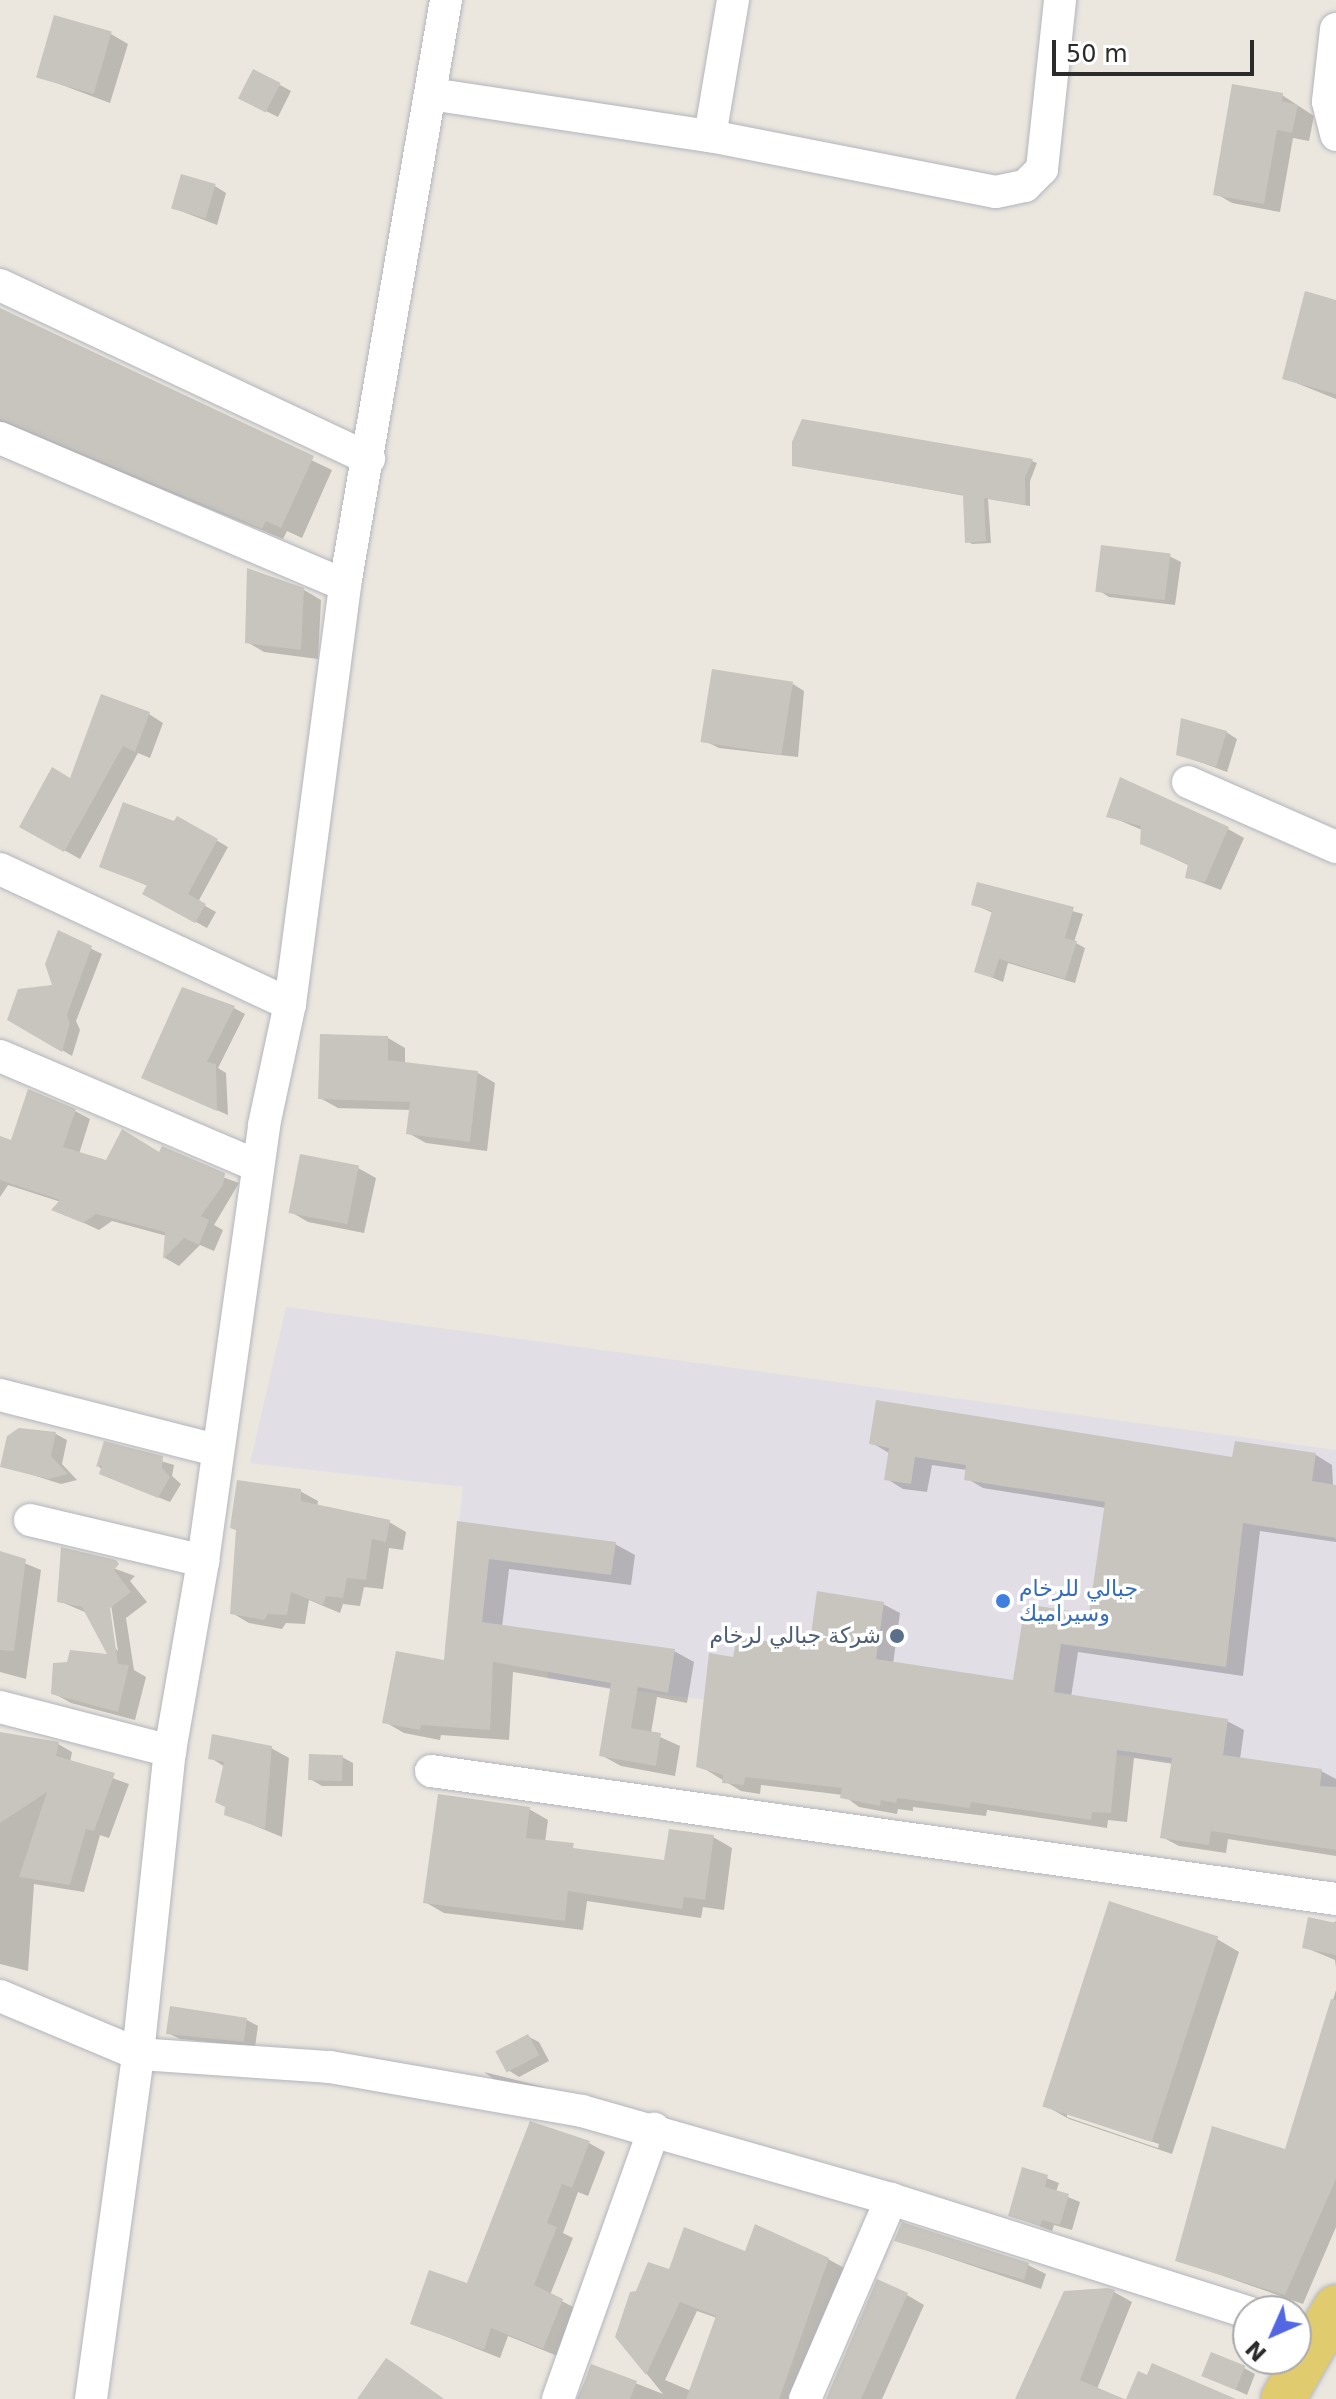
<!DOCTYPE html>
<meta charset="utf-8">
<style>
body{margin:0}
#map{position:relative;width:1336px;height:2399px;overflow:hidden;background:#ebe7df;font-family:"DejaVu Sans",Cairo,sans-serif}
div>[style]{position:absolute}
.industrial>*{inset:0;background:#e1dfe5}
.shadow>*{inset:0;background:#0003}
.building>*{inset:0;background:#c7c5be;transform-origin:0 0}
.roads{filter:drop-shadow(0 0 2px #b3b5bd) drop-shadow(0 0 2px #b3b5bd)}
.street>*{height:32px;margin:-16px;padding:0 16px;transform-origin:16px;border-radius:16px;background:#fff}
.primary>*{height:44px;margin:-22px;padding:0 22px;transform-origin:22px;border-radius:22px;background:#e1cb6f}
.dots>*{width:22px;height:22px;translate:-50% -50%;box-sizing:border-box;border:4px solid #fff;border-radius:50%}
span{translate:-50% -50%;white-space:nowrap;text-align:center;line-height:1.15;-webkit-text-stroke:7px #fff;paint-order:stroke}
.shop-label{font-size:22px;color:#366cbe}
.left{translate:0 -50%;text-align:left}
.service-label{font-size:22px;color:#4e5e75}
.right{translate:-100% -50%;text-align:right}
.north{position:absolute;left:1232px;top:2295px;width:80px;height:80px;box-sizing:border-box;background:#fff;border:2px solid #aaa;border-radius:50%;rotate:225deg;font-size:22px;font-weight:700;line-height:32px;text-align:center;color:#2b2b2b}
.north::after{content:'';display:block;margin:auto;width:28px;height:36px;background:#5367e5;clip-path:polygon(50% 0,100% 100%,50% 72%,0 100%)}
.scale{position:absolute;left:1052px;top:40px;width:202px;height:36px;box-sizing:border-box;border:4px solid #2b2b2b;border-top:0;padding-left:10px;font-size:24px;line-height:28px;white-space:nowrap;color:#2b2b2b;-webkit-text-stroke:6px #fff;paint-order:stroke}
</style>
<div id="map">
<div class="industrial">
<div style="clip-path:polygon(286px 1307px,1336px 1450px,1336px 1796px,1224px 1769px,548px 1679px,547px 1667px,444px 1653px,463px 1487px,250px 1463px)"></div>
</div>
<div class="shadow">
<div style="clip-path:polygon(111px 34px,128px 44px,110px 103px,38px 76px)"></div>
<div style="clip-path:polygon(280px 85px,291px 91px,278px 117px,252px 104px)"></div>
<div style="clip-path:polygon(1282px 95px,1314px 116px,1309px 141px,1293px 138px,1280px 212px,1232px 203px,1215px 193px)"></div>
<div style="clip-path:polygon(215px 186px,226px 193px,217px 225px,173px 208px)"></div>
<div style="clip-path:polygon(1336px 302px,1336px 399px,1284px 378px)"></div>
<div style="clip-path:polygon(0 311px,332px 470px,302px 538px,287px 531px,283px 539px,0 423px)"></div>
<div style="clip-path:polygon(803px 422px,1032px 461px,1037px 463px,1030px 481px,1030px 506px,988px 499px,991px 543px,972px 544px,967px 541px,965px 496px,794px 465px)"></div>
<div style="clip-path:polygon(1169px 556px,1181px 562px,1175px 605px,1109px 597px,1098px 590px)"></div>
<div style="clip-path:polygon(304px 590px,321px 600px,318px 659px,264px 652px,247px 642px)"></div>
<div style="clip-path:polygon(793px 684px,804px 691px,798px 757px,719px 748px,707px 742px)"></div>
<div style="clip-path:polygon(149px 714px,163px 723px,150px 758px,138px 753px,80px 859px,21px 826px)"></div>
<div style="clip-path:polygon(1226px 732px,1237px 739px,1227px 772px,1178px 754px)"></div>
<div style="clip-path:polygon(1109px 816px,1228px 829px,1244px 838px,1221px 890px,1187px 877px,1190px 866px,1142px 843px,1142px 830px)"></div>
<div style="clip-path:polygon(178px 818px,228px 847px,198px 902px,216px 912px,207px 928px,144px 893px,148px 886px,101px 866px)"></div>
<div style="clip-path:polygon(978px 885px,1083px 914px,1074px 942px,1085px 948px,1075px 983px,1008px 963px,1003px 982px,976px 971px,993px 913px,973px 904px)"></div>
<div style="clip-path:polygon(59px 933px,102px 954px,76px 1021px,80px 1030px,72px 1056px,10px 1019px,54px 987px)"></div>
<div style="clip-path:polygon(234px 1008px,245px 1014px,218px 1068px,226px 1073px,228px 1115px,155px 1083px)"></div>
<div style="clip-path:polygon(388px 1038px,405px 1048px,405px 1064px,478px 1073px,495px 1083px,487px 1151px,426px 1143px,408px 1133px,411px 1110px,338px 1108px,320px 1098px)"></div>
<div style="clip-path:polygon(75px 1111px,90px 1119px,79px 1154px,107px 1162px,160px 1154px,239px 1183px,214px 1225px,223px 1230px,214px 1251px,200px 1245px,179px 1266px,165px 1258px,167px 1236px,112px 1221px,99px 1230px,54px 1209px,61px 1202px,8px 1185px,0 1197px,0 1138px,12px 1142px)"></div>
<div style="clip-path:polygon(358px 1168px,376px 1178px,364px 1233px,308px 1222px,291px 1212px)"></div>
<div style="clip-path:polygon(56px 1434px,67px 1440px,62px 1464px,77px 1480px,61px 1484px,1px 1465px)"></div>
<div style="clip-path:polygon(872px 1443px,1234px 1460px,1316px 1455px,1332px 1465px,1336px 1542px,1260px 1531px,1243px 1676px,1078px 1652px,1071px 1697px,1227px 1721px,1244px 1730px,1240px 1759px,1321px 1771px,1336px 1779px,1336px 1856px,1228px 1839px,1226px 1853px,1179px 1846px,1162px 1837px,1173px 1764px,1134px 1758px,1127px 1822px,1108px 1820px,1107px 1828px,987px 1810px,986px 1816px,913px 1807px,913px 1811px,898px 1809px,897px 1814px,859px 1807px,843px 1795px,761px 1785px,760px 1794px,741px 1791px,698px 1765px,735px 1659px,810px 1652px,883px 1604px,900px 1613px,893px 1664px,1015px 1683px,1091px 1616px,1106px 1508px,983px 1488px,966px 1478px,967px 1470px,932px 1465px,927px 1492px,903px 1489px,887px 1479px,889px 1453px)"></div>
<div style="clip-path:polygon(105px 1444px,174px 1465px,172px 1476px,181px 1484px,170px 1502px,113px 1479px,98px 1466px)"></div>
<div style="clip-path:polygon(300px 1491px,318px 1501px,317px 1507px,389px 1522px,406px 1532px,403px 1550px,389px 1548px,383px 1589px,364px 1587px,360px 1606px,343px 1604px,340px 1613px,309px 1600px,305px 1624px,286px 1623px,282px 1629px,249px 1623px,232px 1613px)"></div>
<div style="clip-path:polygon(459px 1523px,615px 1544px,635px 1555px,631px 1585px,509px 1569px,502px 1627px,674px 1651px,694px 1662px,687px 1703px,657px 1697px,651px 1733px,680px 1746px,675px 1776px,621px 1766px,601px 1755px,612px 1689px,513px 1672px,509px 1740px,441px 1735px,440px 1740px,404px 1733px,385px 1722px,445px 1662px)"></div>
<div style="clip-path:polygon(evenodd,63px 1550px,135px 1576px,130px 1581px,147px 1602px,126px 1618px,134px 1670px,146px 1677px,135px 1720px,71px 1703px,53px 1693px,110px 1656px,87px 1613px,59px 1601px,63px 1550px,106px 1598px,110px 1598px,118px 1651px,113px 1646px,106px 1598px)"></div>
<div style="clip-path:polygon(0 1553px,41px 1570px,26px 1679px,0 1672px)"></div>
<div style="clip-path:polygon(0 1734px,58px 1744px,72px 1752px,70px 1763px,129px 1784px,109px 1838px,100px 1835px,84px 1892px,34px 1884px,28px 1971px,0 1964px)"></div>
<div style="clip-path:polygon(271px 1748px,289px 1758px,282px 1837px,226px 1814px,225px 1767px,211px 1758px)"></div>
<div style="clip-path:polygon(342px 1757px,353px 1763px,353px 1786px,322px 1786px,310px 1779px)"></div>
<div style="clip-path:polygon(529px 1809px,548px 1820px,545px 1842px,583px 1851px,666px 1863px,713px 1837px,732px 1848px,724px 1910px,703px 1907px,701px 1918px,587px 1901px,583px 1930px,444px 1913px,425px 1902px)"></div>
<div style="clip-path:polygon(1336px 1921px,1336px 1968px,1335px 1960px,1304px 1947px)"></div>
<div style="clip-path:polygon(evenodd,1217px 1939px,1239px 1952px,1172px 2154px,1069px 2119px,1046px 2106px,1217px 1939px,1067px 2113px,1159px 2144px,1158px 2148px,1067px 2117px,1067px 2113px)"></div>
<div style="clip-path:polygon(1336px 1990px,1336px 2227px,1303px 2304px,1178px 2260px,1286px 2152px)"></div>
<div style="clip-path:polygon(247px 2020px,258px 2026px,255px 2047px,180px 2039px,168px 2033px)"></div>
<div style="clip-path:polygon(527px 2036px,539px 2042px,549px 2061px,519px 2077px,508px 2070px)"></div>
<div style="clip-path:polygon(484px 2072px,543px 2087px,545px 2088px,495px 2080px)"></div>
<div style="clip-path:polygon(589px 2143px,605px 2152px,588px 2196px,578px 2192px,563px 2233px,573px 2238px,550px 2295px,579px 2310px,560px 2357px,508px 2336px,500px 2358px,412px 2323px,469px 2286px)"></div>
<div style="clip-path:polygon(1024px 2169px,1059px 2183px,1056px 2192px,1080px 2202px,1072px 2230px,1054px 2225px,1052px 2231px,1010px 2215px)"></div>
<div style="clip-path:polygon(896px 2240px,1028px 2265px,1046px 2274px,1041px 2289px)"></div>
<div style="clip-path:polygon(evenodd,746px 2254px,828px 2259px,846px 2269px,799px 2399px,577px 2399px,592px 2366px,663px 2394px,617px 2337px,670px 2271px,746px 2254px,697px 2311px,717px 2318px,691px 2391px,665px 2380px,697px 2311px)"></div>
<div style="clip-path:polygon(1114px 2292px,1132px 2302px,1097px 2389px,1124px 2399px,1017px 2399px,1065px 2293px)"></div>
<div style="clip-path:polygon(907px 2295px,924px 2305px,882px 2399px,827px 2399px)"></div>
<div style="clip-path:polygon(1244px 2368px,1255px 2374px,1247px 2395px,1204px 2375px)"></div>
</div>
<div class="building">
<div style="left:54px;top:15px;width:60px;height:65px;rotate:16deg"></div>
<div style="left:253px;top:69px;width:31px;height:33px;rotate:27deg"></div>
<div style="clip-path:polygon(1232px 84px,1283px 93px,1282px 101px,1298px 105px,1292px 133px,1277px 130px,1264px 204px,1213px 195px)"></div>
<div style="left:181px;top:174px;width:36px;height:36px;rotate:16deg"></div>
<div style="clip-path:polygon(1305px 291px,1336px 300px,1336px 394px,1282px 379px)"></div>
<div style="clip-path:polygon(0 308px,314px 456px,281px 528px,266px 521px,262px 529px,0 419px)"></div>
<div style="clip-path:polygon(802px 419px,1033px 459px,1025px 478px,1025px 505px,984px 498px,986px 541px,965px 543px,963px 495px,792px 466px,792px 442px)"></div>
<div style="left:1101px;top:545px;width:70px;height:47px;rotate:7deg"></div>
<div style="clip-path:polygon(247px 568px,304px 588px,301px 650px,245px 643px)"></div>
<div style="left:712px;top:669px;width:82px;height:74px;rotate:9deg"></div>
<div style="clip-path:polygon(101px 694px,150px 712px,135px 752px,123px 746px,64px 852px,19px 827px,52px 767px,70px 778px)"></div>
<div style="clip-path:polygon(1181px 718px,1227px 731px,1216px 767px,1176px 755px)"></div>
<div style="clip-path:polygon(1120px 777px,1229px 827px,1205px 882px,1185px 878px,1188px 864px,1140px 844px,1141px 826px,1106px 817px)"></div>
<div style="clip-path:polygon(123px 802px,174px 821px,177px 816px,218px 839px,188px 894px,206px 904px,195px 923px,142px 894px,147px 885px,99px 867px)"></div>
<div style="clip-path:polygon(977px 882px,1074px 907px,1065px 938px,1077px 941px,1065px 979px,999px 959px,993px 978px,974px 972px,992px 911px,971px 905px)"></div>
<div style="clip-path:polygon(58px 930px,92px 946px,67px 1015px,70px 1023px,62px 1052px,7px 1020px,18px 989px,52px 985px,45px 964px)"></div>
<div style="clip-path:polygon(182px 987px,235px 1006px,207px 1062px,216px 1064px,217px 1111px,141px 1078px)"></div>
<div style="clip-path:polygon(320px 1034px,388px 1036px,388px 1060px,478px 1071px,470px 1142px,406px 1134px,410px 1102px,318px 1099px)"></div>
<div style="clip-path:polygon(28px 1089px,76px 1109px,63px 1147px,106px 1160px,122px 1129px,159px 1152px,162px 1146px,225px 1173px,223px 1185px,201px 1216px,209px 1220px,199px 1245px,184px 1238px,163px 1259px,165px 1232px,96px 1214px,83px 1223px,51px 1210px,60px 1200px,0 1180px,0 1136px,11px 1140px)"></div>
<div style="left:300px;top:1154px;width:60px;height:60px;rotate:11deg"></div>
<div style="clip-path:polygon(876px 1400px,1232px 1457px,1235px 1441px,1316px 1453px,1312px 1481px,1336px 1485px,1336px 1538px,1243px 1523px,1226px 1667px,1061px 1644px,1054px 1692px,1228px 1719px,1223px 1755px,1322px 1769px,1320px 1786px,1336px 1787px,1336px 1850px,1211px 1831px,1209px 1845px,1160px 1838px,1172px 1758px,1117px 1750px,1111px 1813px,1092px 1812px,1091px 1820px,971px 1802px,970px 1808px,897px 1798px,896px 1803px,881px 1800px,880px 1806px,840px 1798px,842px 1788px,745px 1777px,744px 1785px,722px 1783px,723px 1775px,696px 1767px,709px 1653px,733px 1657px,737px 1636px,809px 1649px,817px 1591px,884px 1602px,876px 1659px,1013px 1680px,1025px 1604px,1089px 1614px,1105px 1502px,964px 1480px,966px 1465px,915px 1457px,911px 1484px,884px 1480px,889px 1448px,869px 1444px)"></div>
<div style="clip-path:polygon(19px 1428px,56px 1432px,51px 1456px,68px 1474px,48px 1479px,0 1467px,7px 1436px)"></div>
<div style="clip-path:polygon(104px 1441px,163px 1456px,162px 1468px,170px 1477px,158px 1498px,99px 1474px,102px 1465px,96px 1467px)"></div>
<div style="clip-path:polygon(237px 1480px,301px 1489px,301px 1501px,390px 1520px,386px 1542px,372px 1539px,366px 1580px,347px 1578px,343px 1598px,326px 1596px,323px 1605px,291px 1592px,287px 1615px,268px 1614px,264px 1620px,230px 1614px,236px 1530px,230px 1528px)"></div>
<div style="clip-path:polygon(457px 1521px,616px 1542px,611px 1575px,489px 1559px,482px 1622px,675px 1649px,668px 1693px,638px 1687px,631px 1728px,661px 1733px,656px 1766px,599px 1756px,611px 1683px,493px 1662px,490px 1730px,421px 1725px,420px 1730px,382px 1723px,396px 1651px,444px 1660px)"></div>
<div style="clip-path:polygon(61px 1547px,116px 1560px,119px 1564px,114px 1570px,131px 1592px,110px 1608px,118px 1664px,129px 1665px,118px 1712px,51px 1694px,53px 1663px,67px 1662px,70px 1650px,107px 1654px,82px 1607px,57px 1602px)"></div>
<div style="clip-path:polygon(0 1551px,26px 1559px,14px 1651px,0 1650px)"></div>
<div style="clip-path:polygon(0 1732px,59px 1742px,56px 1756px,115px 1773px,94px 1831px,86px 1829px,70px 1885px,19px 1877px,47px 1792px,0 1823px)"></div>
<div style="clip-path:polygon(212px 1734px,272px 1746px,265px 1829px,224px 1815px,225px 1807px,215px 1802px,224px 1762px,208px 1759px)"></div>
<div style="left:309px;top:1754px;width:34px;height:26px;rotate:2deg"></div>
<div style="clip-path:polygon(438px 1794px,530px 1807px,526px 1838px,574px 1843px,573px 1848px,664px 1860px,669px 1829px,714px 1835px,705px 1900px,684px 1897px,682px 1909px,568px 1891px,565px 1921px,423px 1903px)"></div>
<div style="left:1109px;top:1901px;width:115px;height:216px;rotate:18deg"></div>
<div style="clip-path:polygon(1308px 1917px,1336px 1923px,1336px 1955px,1302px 1948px)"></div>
<div style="clip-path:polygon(1331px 1999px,1336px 2000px,1336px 2179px,1285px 2295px,1175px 2261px,1212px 2126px,1285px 2149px)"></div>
<div style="clip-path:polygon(170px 2006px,247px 2018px,244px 2042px,166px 2034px)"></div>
<div style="left:528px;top:2034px;width:24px;height:37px;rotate:62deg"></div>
<div style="clip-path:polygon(530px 2121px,590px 2141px,572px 2188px,562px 2184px,547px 2223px,557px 2227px,534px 2285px,563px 2299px,543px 2349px,491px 2328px,484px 2350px,410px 2324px,429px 2270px,467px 2283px)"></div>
<div style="clip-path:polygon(1022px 2167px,1048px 2175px,1045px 2187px,1069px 2194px,1060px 2225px,1042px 2220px,1040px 2226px,1008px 2216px)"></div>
<div style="clip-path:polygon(902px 2222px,1029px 2263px,1024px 2280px,894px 2241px)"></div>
<div style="clip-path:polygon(755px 2224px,829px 2258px,779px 2399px,686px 2399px,716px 2316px,680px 2302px,646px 2375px,615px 2337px,630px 2292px,636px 2291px,648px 2262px,669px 2269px,684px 2227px,745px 2251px)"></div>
<div style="clip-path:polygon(877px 2279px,908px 2293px,861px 2399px,826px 2399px)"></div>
<div style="clip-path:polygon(1108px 2288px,1115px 2290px,1080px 2380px,1124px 2399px,1015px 2399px,1064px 2291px)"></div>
<div style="left:1211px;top:2352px;width:37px;height:26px;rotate:22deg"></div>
<div style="clip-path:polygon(386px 2358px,398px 2366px,444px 2399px,357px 2399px)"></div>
<div style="clip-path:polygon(1152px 2363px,1236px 2399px,1126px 2399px,1138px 2371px,1147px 2375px)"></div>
<div style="clip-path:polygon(591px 2364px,637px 2381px,630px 2399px,578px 2399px)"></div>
</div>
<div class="roads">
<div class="street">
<div style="left:1336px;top:29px;width:73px;rotate:96.3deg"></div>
<div style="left:1328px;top:102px;width:34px;rotate:76deg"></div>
<div style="left:431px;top:94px;width:282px;rotate:8.6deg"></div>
<div style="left:710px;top:136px;width:291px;rotate:11.1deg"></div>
<div style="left:996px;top:192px;width:30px;rotate:-12deg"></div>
<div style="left:1025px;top:186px;width:24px;rotate:-45deg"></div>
<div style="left:1042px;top:169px;width:170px;rotate:-83.9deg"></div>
<div style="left:710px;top:136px;width:138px;rotate:-80.4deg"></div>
<div style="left:0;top:285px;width:408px;rotate:25.2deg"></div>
<div style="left:0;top:438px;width:375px;rotate:23.1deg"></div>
<div style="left:1188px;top:782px;width:162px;rotate:23.7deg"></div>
<div style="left:0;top:869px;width:320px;rotate:25deg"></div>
<div style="left:0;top:1056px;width:280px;rotate:23.1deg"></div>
<div style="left:0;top:1395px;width:222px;rotate:14.3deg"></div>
<div style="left:30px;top:1520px;width:178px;rotate:13.3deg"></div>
<div style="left:0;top:1707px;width:176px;rotate:14.5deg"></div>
<div style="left:431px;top:1771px;width:914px;rotate:8.05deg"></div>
<div style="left:0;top:1996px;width:150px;rotate:22.8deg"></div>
<div style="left:138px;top:2054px;width:192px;rotate:3.9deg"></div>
<div style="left:330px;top:2067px;width:256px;rotate:9.9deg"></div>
<div style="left:582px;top:2111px;width:321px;rotate:15.9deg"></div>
<div style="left:891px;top:2199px;width:374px;rotate:17.6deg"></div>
<div style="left:91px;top:2399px;width:348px;rotate:-82.2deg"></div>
<div style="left:138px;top:2054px;width:305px;rotate:-84deg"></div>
<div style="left:170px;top:1751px;width:193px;rotate:-80.1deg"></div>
<div style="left:203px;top:1561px;width:440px;rotate:-82deg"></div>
<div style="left:264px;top:1125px;width:124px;rotate:-77.9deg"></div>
<div style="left:290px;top:1004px;width:423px;rotate:-82.5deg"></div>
<div style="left:345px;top:585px;width:594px;rotate:-80.2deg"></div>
<div style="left:558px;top:2399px;width:287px;rotate:-70.4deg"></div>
<div style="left:805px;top:2399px;width:218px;rotate:-66.7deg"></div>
</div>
<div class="primary">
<div style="left:1283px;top:2399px;width:106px;rotate:-60.1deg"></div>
</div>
</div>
<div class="dots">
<div style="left:1003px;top:1601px;background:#3f7fe0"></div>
<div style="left:897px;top:1636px;background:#5c6f8a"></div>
</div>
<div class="shop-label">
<span class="left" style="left:1019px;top:1601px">جبالي للرخام<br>وسيراميك</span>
</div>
<div class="service-label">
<span class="right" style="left:881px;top:1636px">شركة جبالي لرخام</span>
</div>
<div class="north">N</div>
<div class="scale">50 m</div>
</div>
